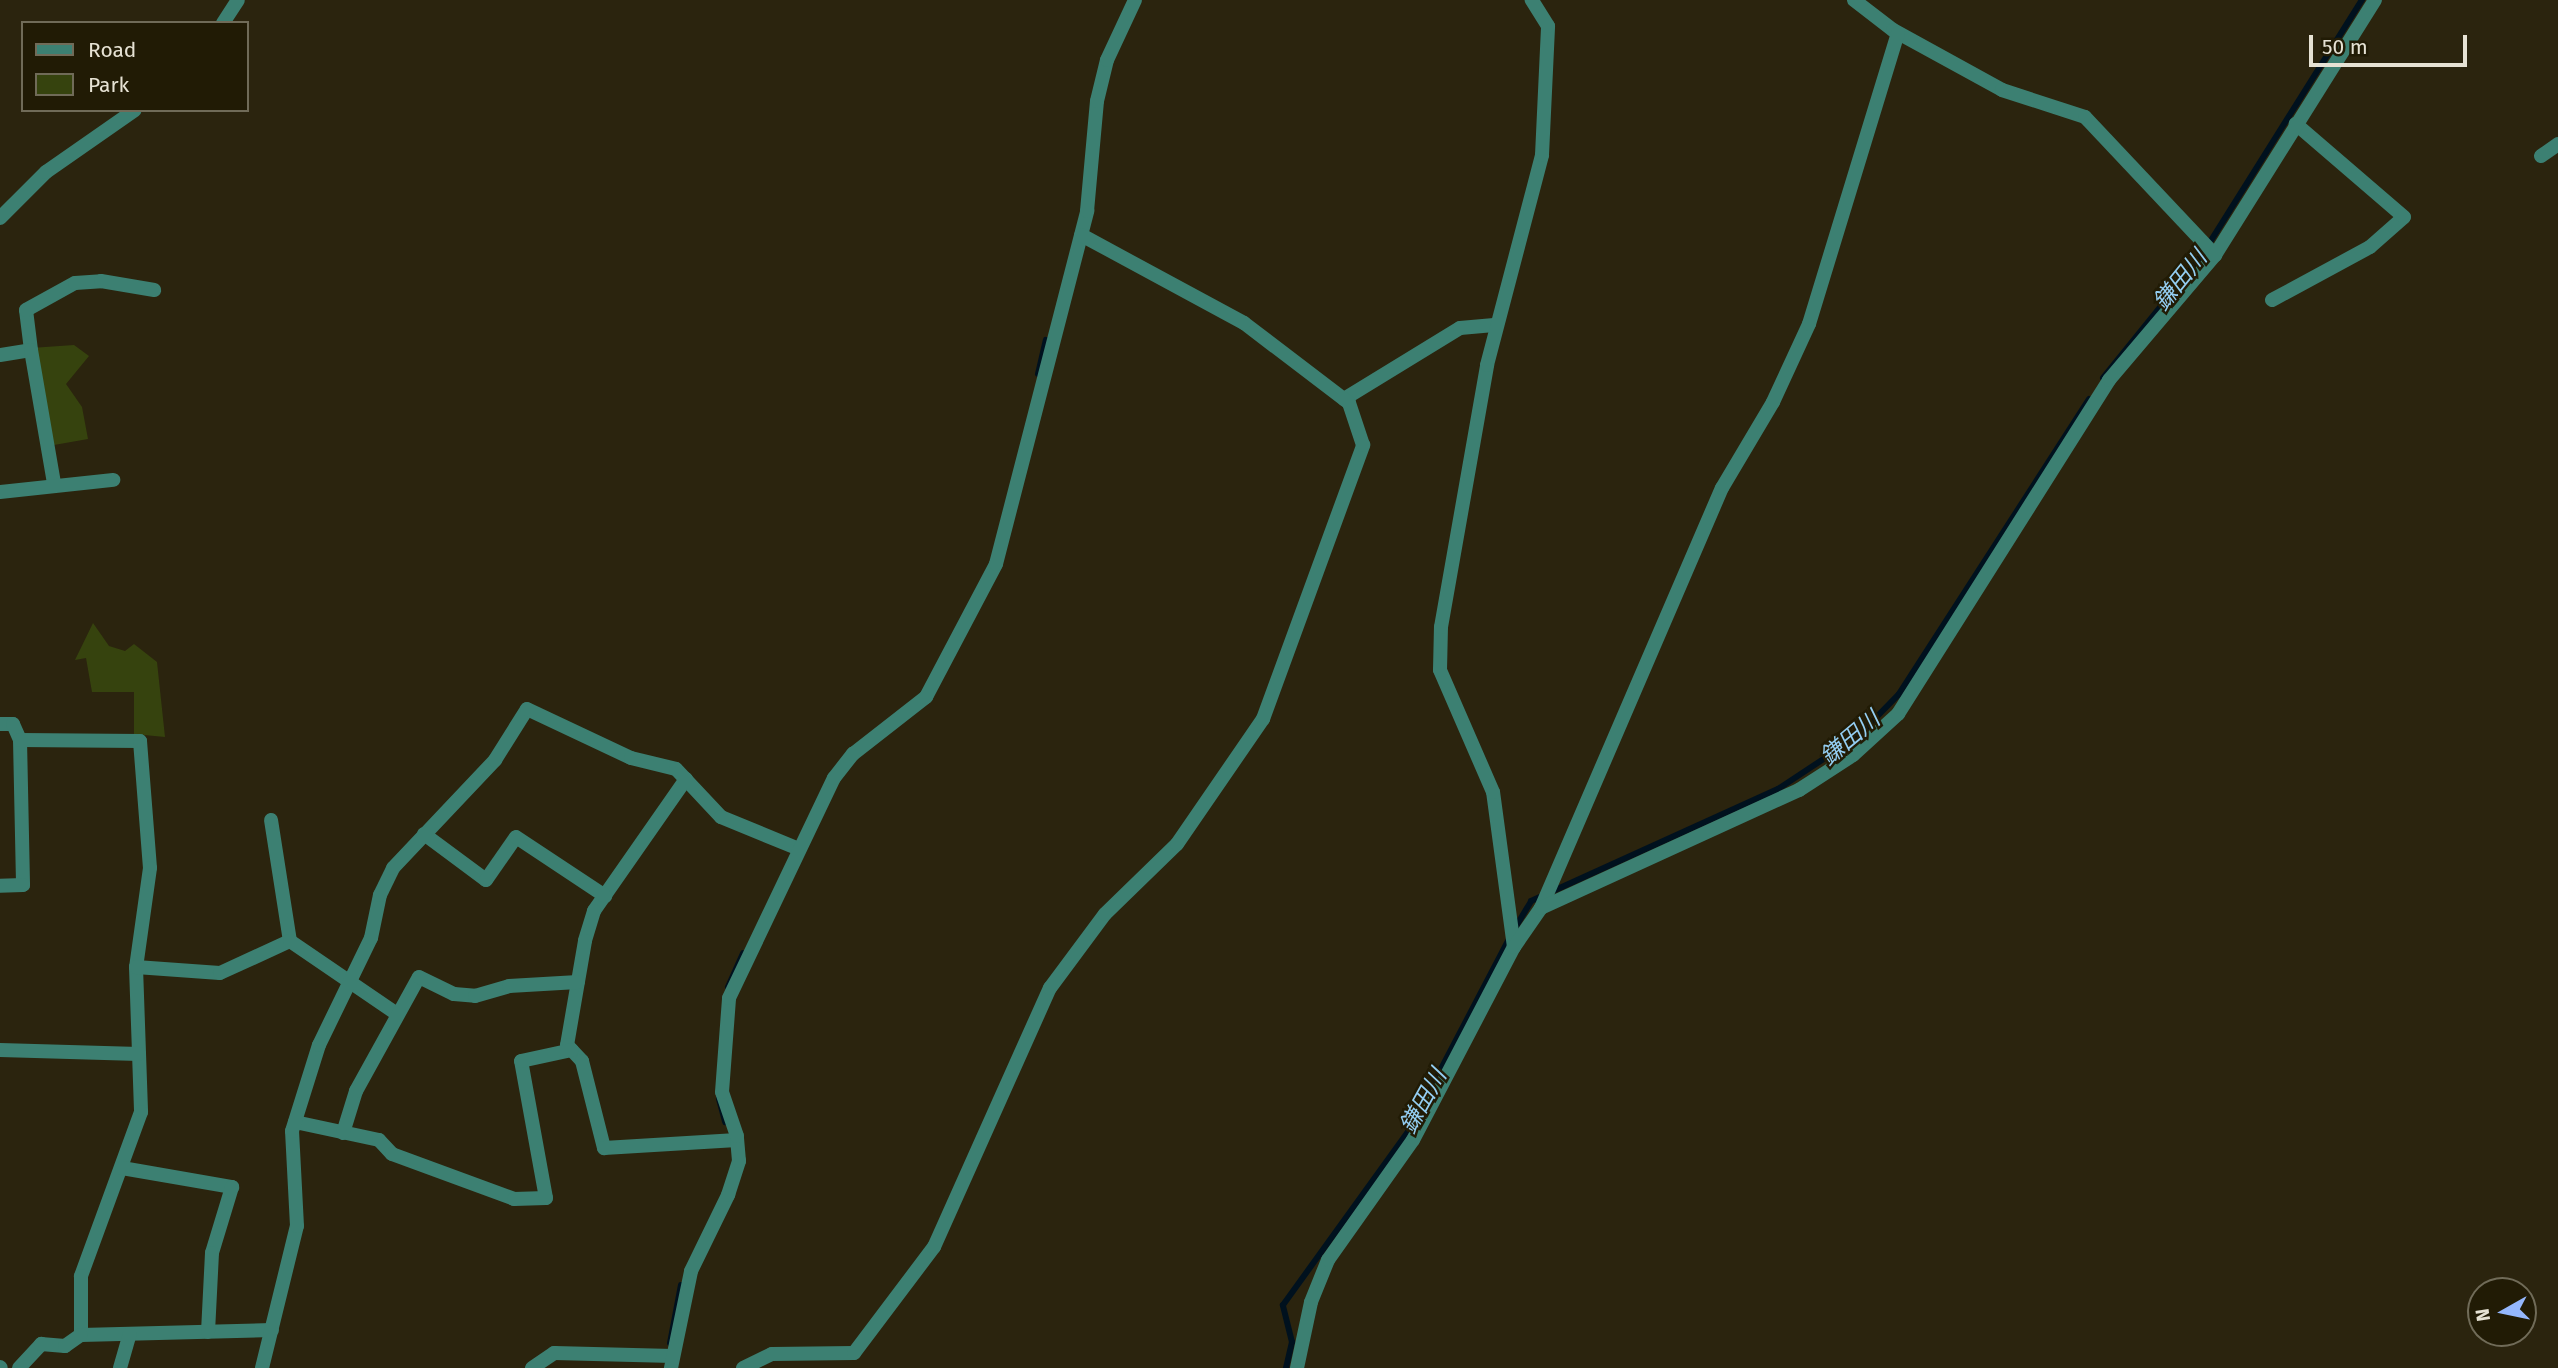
<!DOCTYPE html>
<meta charset="utf-8">
<style>
body{margin:0}
#map{position:relative;width:2558px;height:1368px;overflow:hidden;background:#2b240e;font-family:"Fira Sans","Noto Sans JP",sans-serif}
div>[style]{position:absolute}
.green>*{inset:0;background:#36430e}
.stream>*{height:6px;margin:-3px;padding:0 3px;transform-origin:3px;border-radius:3px;background:#00111e}
.street>*{height:14px;margin:-7px;padding:0 7px;transform-origin:7px;border-radius:7px;background:#3c8072}
span{translate:-50% -50%;white-space:nowrap;text-align:center;line-height:1.15;-webkit-text-stroke:5px #211b05;paint-order:stroke}
.water-label{font-size:23px;color:#94cef2;font-style:italic}
.legend{position:absolute;left:21px;top:21px;width:228px;height:91px;box-sizing:border-box;background:#211b05;border:2px solid #706b58;margin:0;padding:9px 12px;list-style:none;font-size:21px;color:#e6e2d4}
.legend li{display:flex;align-items:center;gap:14px;height:35px}
.legend b{width:35px;border:2px solid #706b58}
.north{position:absolute;left:2467px;top:1277px;width:70px;height:70px;box-sizing:border-box;background:#211b05;border:2px solid #706b58;border-radius:50%;rotate:261deg;font-size:19px;font-weight:700;line-height:28px;text-align:center;color:#e6e2d4}
.north::after{content:'';display:block;margin:auto;width:24px;height:32px;background:#94b7fd;clip-path:polygon(50% 0,100% 100%,50% 72%,0 100%)}
.scale{position:absolute;left:2309px;top:35px;width:158px;height:32px;box-sizing:border-box;border:4px solid #e6e2d4;border-top:0;padding-left:9px;font-size:21px;line-height:24px;white-space:nowrap;color:#e6e2d4;-webkit-text-stroke:5px #211b05;paint-order:stroke}
</style>
<div id="map">
<div class="green">
<div style="clip-path:polygon(74px 345px,89px 356px,66px 384px,82px 407px,88px 439px,54px 445px,31px 348px)"></div>
<div style="clip-path:polygon(93px 623px,109px 646px,125px 651px,134px 644px,157px 662px,165px 737px,134px 734px,134px 692px,92px 692px,86px 658px,75px 660px)"></div>
</div>
<div class="stream">
<div style="left:1038px;top:374px;width:35px;rotate:-77deg"></div>
<div style="left:2103px;top:378px;width:154px;rotate:-51.1deg"></div>
<div style="left:2200px;top:258px;width:305px;rotate:-57.9deg"></div>
<div style="left:1515px;top:928px;width:31px;rotate:-59deg"></div>
<div style="left:1531px;top:901px;width:271px;rotate:-24.4deg"></div>
<div style="left:1778px;top:789px;width:95px;rotate:-33.4deg"></div>
<div style="left:1857px;top:737px;width:60px;rotate:-45.7deg"></div>
<div style="left:1899px;top:694px;width:351px;rotate:-57.2deg"></div>
<div style="left:728px;top:987px;width:37px;rotate:-66deg"></div>
<div style="left:719px;top:1099px;width:24px;rotate:75deg"></div>
<div style="left:670px;top:1343px;width:59px;rotate:-79.3deg"></div>
<div style="left:1286px;top:1368px;width:27px;rotate:-77deg"></div>
<div style="left:1292px;top:1342px;width:38px;rotate:-104deg"></div>
<div style="left:1283px;top:1305px;width:213px;rotate:-54.2deg"></div>
<div style="left:1408px;top:1132px;width:220px;rotate:-62.4deg"></div>
</div>
<div class="street">
<div style="left:1854px;top:0;width:49px;rotate:37.6deg"></div>
<div style="left:1893px;top:30px;width:124px;rotate:28.8deg"></div>
<div style="left:2002px;top:90px;width:87px;rotate:18deg"></div>
<div style="left:2085px;top:117px;width:190px;rotate:46.7deg"></div>
<div style="left:223px;top:23px;width:27px;rotate:-57deg"></div>
<div style="left:2541px;top:156px;width:21px;rotate:-35deg"></div>
<div style="left:0;top:218px;width:65px;rotate:-45deg"></div>
<div style="left:46px;top:172px;width:108px;rotate:-34.9deg"></div>
<div style="left:2272px;top:300px;width:111px;rotate:-28.4deg"></div>
<div style="left:2370px;top:247px;width:45px;rotate:-41.4deg"></div>
<div style="left:2404px;top:217px;width:143px;rotate:-139.3deg"></div>
<div style="left:31px;top:350px;width:40px;rotate:-97.1deg"></div>
<div style="left:26px;top:310px;width:56px;rotate:-28.9deg"></div>
<div style="left:75px;top:283px;width:26px;rotate:-4deg"></div>
<div style="left:101px;top:281px;width:54px;rotate:9.6deg"></div>
<div style="left:0;top:355px;width:31px;rotate:-9deg"></div>
<div style="left:31px;top:350px;width:135px;rotate:80.2deg"></div>
<div style="left:1344px;top:399px;width:136px;rotate:-31.5deg"></div>
<div style="left:1460px;top:328px;width:37px;rotate:-5deg"></div>
<div style="left:0;top:492px;width:114px;rotate:-6.1deg"></div>
<div style="left:0;top:724px;width:13px"></div>
<div style="left:13px;top:724px;width:17px;rotate:66deg"></div>
<div style="left:20px;top:740px;width:145px;rotate:88.8deg"></div>
<div style="left:23px;top:885px;width:23px;rotate:178deg"></div>
<div style="left:20px;top:740px;width:120px;rotate:0.5deg"></div>
<div style="left:140px;top:741px;width:127px;rotate:85.5deg"></div>
<div style="left:150px;top:868px;width:100px;rotate:98deg"></div>
<div style="left:136px;top:967px;width:145px;rotate:88deg"></div>
<div style="left:141px;top:1112px;width:175px;rotate:110.1deg"></div>
<div style="left:81px;top:1276px;width:59px;rotate:90deg"></div>
<div style="left:81px;top:1335px;width:191px;rotate:-1.5deg"></div>
<div style="left:686px;top:779px;width:161px;rotate:124.9deg"></div>
<div style="left:594px;top:911px;width:31px;rotate:107deg"></div>
<div style="left:585px;top:941px;width:106px;rotate:99.8deg"></div>
<div style="left:567px;top:1045px;width:22px;rotate:47deg"></div>
<div style="left:582px;top:1061px;width:90px;rotate:75.8deg"></div>
<div style="left:604px;top:1148px;width:133px;rotate:-3.4deg"></div>
<div style="left:271px;top:820px;width:122px;rotate:81.1deg"></div>
<div style="left:424px;top:834px;width:77px;rotate:36.6deg"></div>
<div style="left:486px;top:880px;width:52px;rotate:-55.1deg"></div>
<div style="left:516px;top:837px;width:107px;rotate:33.5deg"></div>
<div style="left:1541px;top:908px;width:457px;rotate:-66.7deg"></div>
<div style="left:1722px;top:488px;width:100px;rotate:-59.3deg"></div>
<div style="left:1773px;top:402px;width:86px;rotate:-65.2deg"></div>
<div style="left:1809px;top:324px;width:304px;rotate:-73deg"></div>
<div style="left:1514px;top:947px;width:156px;rotate:-97.7deg"></div>
<div style="left:1493px;top:792px;width:133px;rotate:-113.5deg"></div>
<div style="left:1440px;top:670px;width:43px;rotate:-88.7deg"></div>
<div style="left:1441px;top:627px;width:266px;rotate:-80deg"></div>
<div style="left:1487px;top:365px;width:217px;rotate:-75.3deg"></div>
<div style="left:1542px;top:155px;width:129px;rotate:-87.3deg"></div>
<div style="left:1548px;top:26px;width:31px;rotate:-122deg"></div>
<div style="left:136px;top:967px;width:84px;rotate:4.1deg"></div>
<div style="left:220px;top:973px;width:77px;rotate:-24.6deg"></div>
<div style="left:290px;top:941px;width:130px;rotate:34.3deg"></div>
<div style="left:0;top:1050px;width:139px;rotate:1.6deg"></div>
<div style="left:295px;top:1122px;width:86px;rotate:12.1deg"></div>
<div style="left:379px;top:1140px;width:19px;rotate:47deg"></div>
<div style="left:392px;top:1154px;width:130px;rotate:20.2deg"></div>
<div style="left:514px;top:1199px;width:32px;rotate:-2deg"></div>
<div style="left:546px;top:1198px;width:139px;rotate:-100.3deg"></div>
<div style="left:521px;top:1061px;width:52px;rotate:-12.2deg"></div>
<div style="left:343px;top:1133px;width:44px;rotate:-72.8deg"></div>
<div style="left:356px;top:1091px;width:130px;rotate:-61.1deg"></div>
<div style="left:419px;top:977px;width:39px;rotate:26deg"></div>
<div style="left:454px;top:994px;width:21px;rotate:5deg"></div>
<div style="left:475px;top:996px;width:35px;rotate:-16deg"></div>
<div style="left:509px;top:986px;width:69px;rotate:-3.3deg"></div>
<div style="left:122px;top:1168px;width:112px;rotate:9.8deg"></div>
<div style="left:232px;top:1187px;width:69px;rotate:106.9deg"></div>
<div style="left:212px;top:1253px;width:79px;rotate:92.9deg"></div>
<div style="left:0;top:1367px;width:1px;rotate:45deg"></div>
<div style="left:19px;top:1368px;width:33px;rotate:-47deg"></div>
<div style="left:41px;top:1344px;width:24px;rotate:5deg"></div>
<div style="left:65px;top:1346px;width:19px;rotate:-35deg"></div>
<div style="left:120px;top:1368px;width:35px;rotate:-74deg"></div>
<div style="left:262px;top:1368px;width:146px;rotate:-76.2deg"></div>
<div style="left:297px;top:1226px;width:95px;rotate:-93deg"></div>
<div style="left:292px;top:1131px;width:90px;rotate:-72.6deg"></div>
<div style="left:319px;top:1045px;width:119px;rotate:-64.1deg"></div>
<div style="left:371px;top:938px;width:44px;rotate:-78.2deg"></div>
<div style="left:380px;top:895px;width:30px;rotate:-64deg"></div>
<div style="left:393px;top:868px;width:149px;rotate:-46.6deg"></div>
<div style="left:495px;top:760px;width:60px;rotate:-57.9deg"></div>
<div style="left:527px;top:709px;width:115px;rotate:25.2deg"></div>
<div style="left:631px;top:758px;width:46px;rotate:13.7deg"></div>
<div style="left:676px;top:769px;width:66px;rotate:46.8deg"></div>
<div style="left:721px;top:817px;width:84px;rotate:22.3deg"></div>
<div style="left:532px;top:1368px;width:27px;rotate:-34deg"></div>
<div style="left:554px;top:1353px;width:119px;rotate:1.4deg"></div>
<div style="left:671px;top:1368px;width:99px;rotate:-78.3deg"></div>
<div style="left:691px;top:1271px;width:85px;rotate:-64deg"></div>
<div style="left:728px;top:1195px;width:36px;rotate:-72deg"></div>
<div style="left:739px;top:1161px;width:25px;rotate:-95deg"></div>
<div style="left:737px;top:1136px;width:46px;rotate:-108.8deg"></div>
<div style="left:722px;top:1092px;width:94px;rotate:-85.7deg"></div>
<div style="left:729px;top:998px;width:244px;rotate:-64.5deg"></div>
<div style="left:834px;top:778px;width:31px;rotate:-52deg"></div>
<div style="left:853px;top:754px;width:93px;rotate:-38deg"></div>
<div style="left:926px;top:697px;width:150px;rotate:-62.2deg"></div>
<div style="left:996px;top:564px;width:365px;rotate:-75.5deg"></div>
<div style="left:1087px;top:211px;width:110px;rotate:-84.8deg"></div>
<div style="left:1097px;top:101px;width:42px;rotate:-76.3deg"></div>
<div style="left:1107px;top:60px;width:66px;rotate:-65deg"></div>
<div style="left:743px;top:1368px;width:32px;rotate:-26deg"></div>
<div style="left:772px;top:1354px;width:82px;rotate:-0.7deg"></div>
<div style="left:854px;top:1353px;width:133px;rotate:-53deg"></div>
<div style="left:934px;top:1247px;width:284px;rotate:-65.9deg"></div>
<div style="left:1050px;top:988px;width:92px;rotate:-53.4deg"></div>
<div style="left:1105px;top:914px;width:100px;rotate:-44.2deg"></div>
<div style="left:1177px;top:844px;width:152px;rotate:-55.5deg"></div>
<div style="left:1263px;top:719px;width:292px;rotate:-69.9deg"></div>
<div style="left:1363px;top:445px;width:44px;rotate:-108.4deg"></div>
<div style="left:1349px;top:403px;width:132px;rotate:-142.7deg"></div>
<div style="left:1244px;top:323px;width:185px;rotate:-151.6deg"></div>
<div style="left:1297px;top:1368px;width:67px;rotate:-78deg"></div>
<div style="left:1311px;top:1302px;width:45px;rotate:-68deg"></div>
<div style="left:1328px;top:1260px;width:147px;rotate:-54.7deg"></div>
<div style="left:1413px;top:1140px;width:218px;rotate:-62.4deg"></div>
<div style="left:1514px;top:947px;width:47px;rotate:-55.3deg"></div>
<div style="left:1541px;top:908px;width:284px;rotate:-24.6deg"></div>
<div style="left:1799px;top:790px;width:64px;rotate:-32.9deg"></div>
<div style="left:1853px;top:755px;width:61px;rotate:-42.3deg"></div>
<div style="left:1898px;top:714px;width:395px;rotate:-57.7deg"></div>
<div style="left:2109px;top:380px;width:164px;rotate:-49.7deg"></div>
<div style="left:2215px;top:255px;width:301px;rotate:-57.9deg"></div>
</div>
<div class="water-label">
<span style="left:2180px;top:280px;rotate:-51deg">鎌田川</span>
<span style="left:1850px;top:738px;rotate:-40deg">鎌田川</span>
<span style="left:1423px;top:1101px;rotate:-61deg">鎌田川</span>
</div>
<ul class="legend">
<li><b style="height:9px;background:#3c8072"></b>Road</li>
<li><b style="height:19px;background:#36430e"></b>Park</li>
</ul>
<div class="north">N</div>
<div class="scale">50 m</div>
</div>
